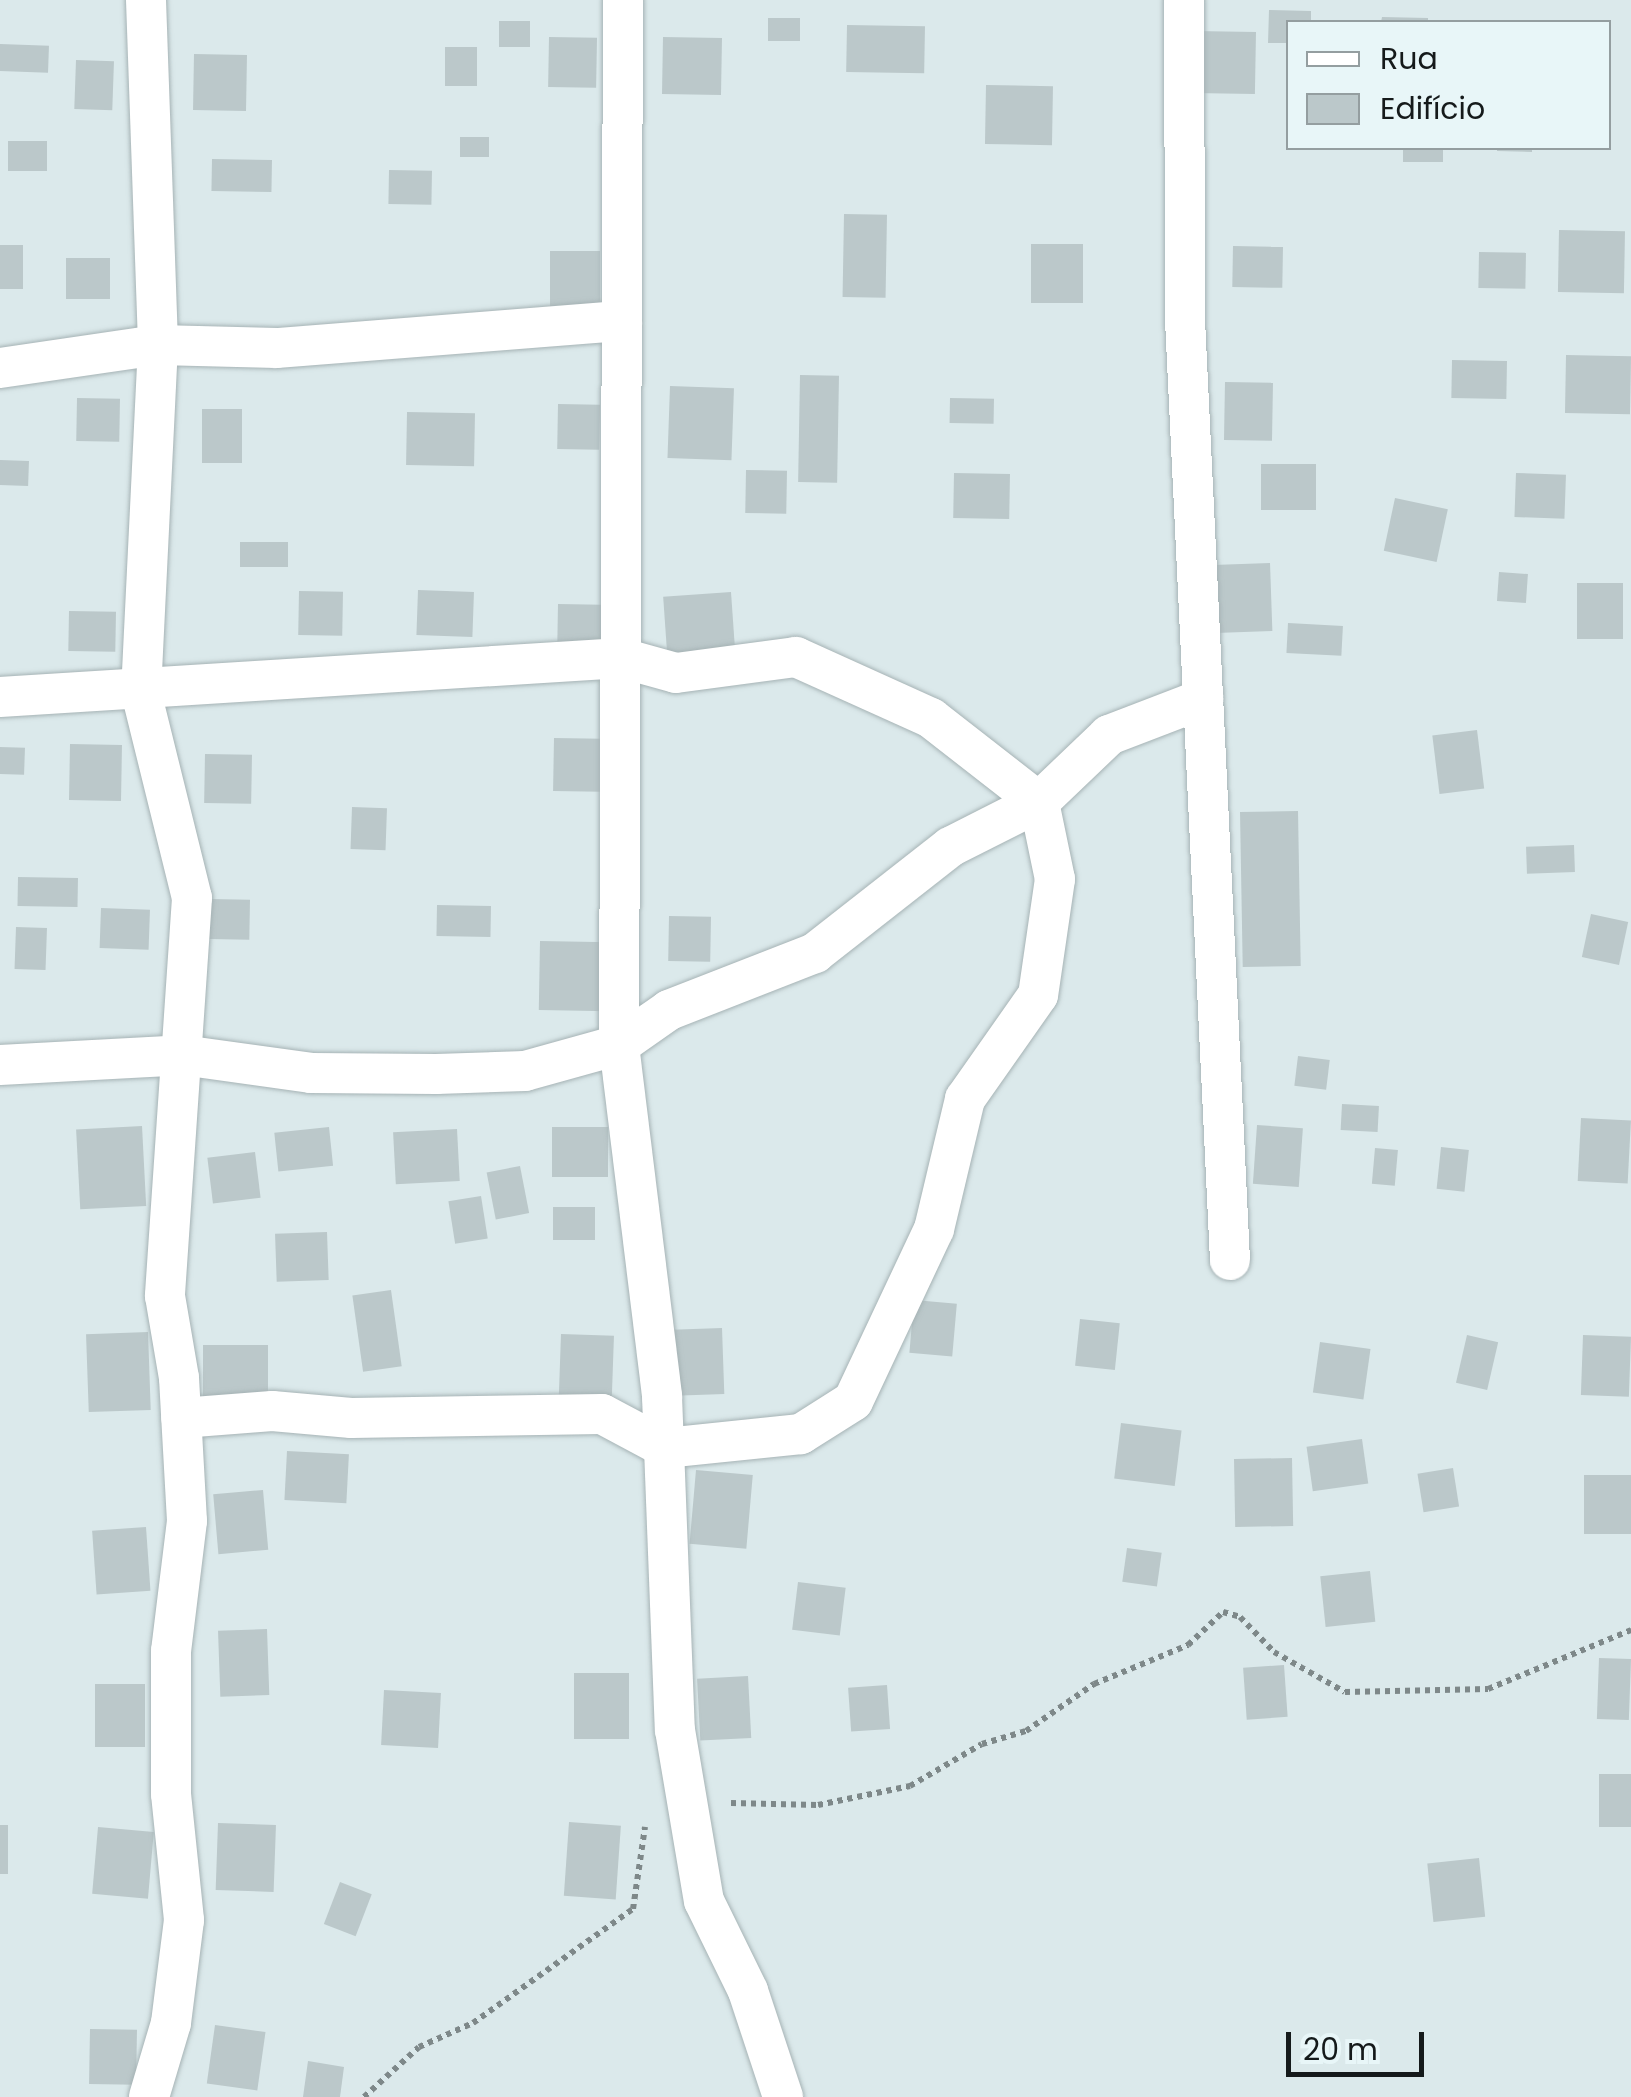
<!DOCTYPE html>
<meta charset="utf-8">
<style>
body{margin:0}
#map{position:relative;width:1631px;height:2097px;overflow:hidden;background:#dbe9eb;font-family:Poppins,sans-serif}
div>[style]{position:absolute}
.building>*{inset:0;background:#bbc8ca;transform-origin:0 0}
.path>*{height:6px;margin-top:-3px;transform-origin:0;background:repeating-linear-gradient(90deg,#7e8889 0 5px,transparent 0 10px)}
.roads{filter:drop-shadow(0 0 2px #a6b3b5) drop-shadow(0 0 2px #a6b3b5)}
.minor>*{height:40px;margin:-20px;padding:0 20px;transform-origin:20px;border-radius:20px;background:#fff}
span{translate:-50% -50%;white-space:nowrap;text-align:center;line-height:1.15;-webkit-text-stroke:8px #e8f6f8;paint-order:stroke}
.legend{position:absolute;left:1286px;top:20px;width:325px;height:130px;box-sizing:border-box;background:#e8f6f8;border:2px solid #949ea0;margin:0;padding:12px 18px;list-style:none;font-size:30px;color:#151a1b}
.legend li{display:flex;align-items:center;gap:20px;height:50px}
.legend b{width:50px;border:2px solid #949ea0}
.scale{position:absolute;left:1286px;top:2032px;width:138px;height:45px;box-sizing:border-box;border:5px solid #151a1b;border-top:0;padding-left:12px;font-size:30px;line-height:35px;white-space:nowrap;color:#151a1b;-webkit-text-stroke:8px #e8f6f8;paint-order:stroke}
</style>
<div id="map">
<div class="building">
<div style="clip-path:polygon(1269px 10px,1311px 11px,1311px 22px,1288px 22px,1288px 43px,1268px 43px)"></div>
<div style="clip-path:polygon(1382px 17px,1428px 18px,1428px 22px,1381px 22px)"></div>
<div style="left:768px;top:18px;width:32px;height:23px"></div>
<div style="left:499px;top:21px;width:31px;height:26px"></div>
<div style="left:847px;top:25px;width:78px;height:47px;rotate:1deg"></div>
<div style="left:1194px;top:31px;width:62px;height:62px;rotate:1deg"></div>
<div style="left:549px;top:37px;width:48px;height:50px;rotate:1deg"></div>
<div style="left:663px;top:37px;width:59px;height:57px;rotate:1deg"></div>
<div style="left:0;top:44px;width:49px;height:27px;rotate:2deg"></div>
<div style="left:445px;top:47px;width:32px;height:39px"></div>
<div style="left:194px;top:54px;width:53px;height:56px;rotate:1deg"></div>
<div style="left:76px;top:60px;width:38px;height:49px;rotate:2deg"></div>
<div style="left:986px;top:85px;width:67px;height:59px;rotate:1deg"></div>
<div style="left:460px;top:137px;width:29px;height:20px"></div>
<div style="left:8px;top:141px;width:39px;height:30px"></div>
<div style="left:1403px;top:148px;width:40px;height:14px"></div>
<div style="clip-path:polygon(1497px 148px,1532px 148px,1532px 152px,1497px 151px)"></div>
<div style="left:212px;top:159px;width:60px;height:32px;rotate:1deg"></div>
<div style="left:389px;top:170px;width:43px;height:34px;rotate:1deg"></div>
<div style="left:844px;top:214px;width:43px;height:83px;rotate:1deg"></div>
<div style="left:1559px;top:230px;width:66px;height:62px;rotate:1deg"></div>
<div style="left:1031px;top:244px;width:52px;height:59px"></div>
<div style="left:0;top:245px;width:23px;height:44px"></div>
<div style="left:1233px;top:246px;width:50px;height:41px;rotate:1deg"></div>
<div style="left:550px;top:251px;width:50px;height:56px"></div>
<div style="left:1479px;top:252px;width:47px;height:36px;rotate:1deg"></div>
<div style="left:66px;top:258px;width:44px;height:41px"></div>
<div style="left:1566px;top:355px;width:65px;height:58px;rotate:1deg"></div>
<div style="left:1452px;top:360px;width:55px;height:38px;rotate:1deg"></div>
<div style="left:800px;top:375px;width:39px;height:107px;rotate:1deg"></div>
<div style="left:1225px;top:382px;width:48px;height:58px;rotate:1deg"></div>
<div style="left:670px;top:386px;width:64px;height:72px;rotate:2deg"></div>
<div style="left:77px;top:398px;width:43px;height:43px;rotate:1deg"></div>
<div style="left:950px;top:398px;width:44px;height:25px;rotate:1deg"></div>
<div style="left:558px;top:404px;width:42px;height:45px;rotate:1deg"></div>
<div style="left:202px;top:409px;width:40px;height:54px"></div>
<div style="left:407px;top:412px;width:68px;height:53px;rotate:1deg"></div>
<div style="left:0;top:460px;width:29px;height:25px;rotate:2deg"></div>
<div style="left:1261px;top:464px;width:55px;height:46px"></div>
<div style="left:746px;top:470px;width:41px;height:43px;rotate:1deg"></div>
<div style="left:954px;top:473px;width:56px;height:45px;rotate:1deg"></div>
<div style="left:1516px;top:473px;width:50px;height:44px;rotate:2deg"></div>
<div style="left:1395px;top:498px;width:54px;height:54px;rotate:12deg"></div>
<div style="left:240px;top:542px;width:48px;height:25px"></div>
<div style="left:1270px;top:563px;width:68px;height:57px;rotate:88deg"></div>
<div style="left:1499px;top:572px;width:29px;height:29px;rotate:4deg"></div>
<div style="left:1577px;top:583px;width:46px;height:56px"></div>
<div style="left:418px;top:590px;width:56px;height:45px;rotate:2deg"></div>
<div style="left:299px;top:591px;width:44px;height:44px;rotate:1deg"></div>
<div style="left:731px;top:592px;width:64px;height:68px;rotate:86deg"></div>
<div style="left:558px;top:604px;width:44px;height:38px;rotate:1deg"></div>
<div style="left:69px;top:611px;width:47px;height:40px;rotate:1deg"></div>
<div style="left:1288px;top:623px;width:55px;height:30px;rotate:3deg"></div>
<div style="left:1477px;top:730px;width:59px;height:45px;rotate:83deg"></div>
<div style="left:554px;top:738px;width:48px;height:53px;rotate:1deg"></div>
<div style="left:70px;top:744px;width:52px;height:56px;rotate:1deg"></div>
<div style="left:0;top:747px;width:25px;height:27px;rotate:2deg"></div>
<div style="left:205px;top:754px;width:47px;height:49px;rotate:1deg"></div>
<div style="left:352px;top:807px;width:35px;height:42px;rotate:2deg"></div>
<div style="left:1298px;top:811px;width:155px;height:58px;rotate:89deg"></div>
<div style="left:1574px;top:845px;width:27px;height:48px;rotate:88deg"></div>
<div style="left:18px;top:877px;width:60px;height:29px;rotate:1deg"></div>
<div style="left:210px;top:899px;width:40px;height:40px;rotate:1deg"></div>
<div style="left:437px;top:905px;width:54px;height:31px;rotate:1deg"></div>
<div style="left:101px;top:908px;width:49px;height:40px;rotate:2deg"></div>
<div style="left:1591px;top:914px;width:38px;height:44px;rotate:12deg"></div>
<div style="left:669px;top:916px;width:42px;height:45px;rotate:1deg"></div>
<div style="left:16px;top:927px;width:31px;height:42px;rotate:2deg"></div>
<div style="left:540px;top:941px;width:70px;height:69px;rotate:1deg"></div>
<div style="left:1298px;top:1056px;width:32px;height:30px;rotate:7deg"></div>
<div style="left:1342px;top:1104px;width:37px;height:26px;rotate:3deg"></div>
<div style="left:1581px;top:1118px;width:50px;height:63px;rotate:3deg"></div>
<div style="left:1257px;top:1125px;width:46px;height:59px;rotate:4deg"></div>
<div style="left:142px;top:1126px;width:80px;height:66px;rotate:87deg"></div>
<div style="left:329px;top:1127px;width:39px;height:55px;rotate:84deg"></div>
<div style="left:552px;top:1127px;width:56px;height:50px"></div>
<div style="left:457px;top:1129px;width:52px;height:64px;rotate:87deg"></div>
<div style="left:1441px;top:1147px;width:28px;height:42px;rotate:6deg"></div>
<div style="left:1375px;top:1148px;width:23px;height:36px;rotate:5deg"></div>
<div style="left:255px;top:1152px;width:46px;height:48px;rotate:83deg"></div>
<div style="left:520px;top:1166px;width:48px;height:34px;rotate:79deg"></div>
<div style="left:481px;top:1196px;width:43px;height:33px;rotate:81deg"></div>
<div style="left:553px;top:1207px;width:42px;height:33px"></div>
<div style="left:327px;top:1232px;width:48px;height:52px;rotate:88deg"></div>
<div style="left:391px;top:1290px;width:77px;height:39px;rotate:82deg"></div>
<div style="left:914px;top:1300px;width:43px;height:53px;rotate:5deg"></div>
<div style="left:1080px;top:1319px;width:40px;height:47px;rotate:6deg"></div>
<div style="left:722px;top:1328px;width:66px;height:50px;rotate:88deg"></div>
<div style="left:148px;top:1332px;width:78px;height:62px;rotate:88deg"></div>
<div style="left:561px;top:1334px;width:53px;height:68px;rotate:2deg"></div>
<div style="left:1467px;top:1335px;width:32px;height:49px;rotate:13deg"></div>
<div style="left:1583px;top:1335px;width:48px;height:60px;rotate:2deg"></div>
<div style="left:1320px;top:1342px;width:51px;height:51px;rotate:8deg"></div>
<div style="left:203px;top:1345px;width:65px;height:56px"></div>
<div style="left:1121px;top:1423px;width:61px;height:56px;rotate:7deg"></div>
<div style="left:1362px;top:1439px;width:45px;height:56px;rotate:82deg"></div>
<div style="left:287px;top:1451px;width:62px;height:49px;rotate:3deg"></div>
<div style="left:1292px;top:1458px;width:68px;height:58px;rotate:89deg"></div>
<div style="left:1453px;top:1468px;width:39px;height:36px;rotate:81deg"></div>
<div style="left:696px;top:1470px;width:57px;height:74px;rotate:5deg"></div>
<div style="left:1584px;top:1475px;width:47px;height:59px"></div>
<div style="left:263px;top:1490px;width:60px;height:50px;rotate:85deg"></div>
<div style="left:146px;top:1527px;width:64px;height:54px;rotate:86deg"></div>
<div style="left:1127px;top:1548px;width:35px;height:34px;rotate:8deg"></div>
<div style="left:1370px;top:1571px;width:51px;height:50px;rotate:84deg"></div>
<div style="left:798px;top:1582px;width:48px;height:48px;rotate:7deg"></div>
<div style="left:267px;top:1629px;width:66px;height:49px;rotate:88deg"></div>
<div style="left:1599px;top:1658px;width:32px;height:61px;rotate:2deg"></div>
<div style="left:1284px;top:1665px;width:52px;height:41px;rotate:86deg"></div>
<div style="left:574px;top:1673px;width:55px;height:66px"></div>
<div style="left:748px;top:1676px;width:62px;height:51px;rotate:87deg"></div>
<div style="left:95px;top:1684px;width:50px;height:63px"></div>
<div style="left:887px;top:1685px;width:44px;height:39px;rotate:86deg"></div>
<div style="left:384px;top:1690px;width:57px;height:55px;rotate:3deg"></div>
<div style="left:1599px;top:1774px;width:32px;height:53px"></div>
<div style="left:569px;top:1822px;width:52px;height:74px;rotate:4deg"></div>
<div style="left:218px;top:1823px;width:58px;height:67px;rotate:2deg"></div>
<div style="left:0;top:1825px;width:8px;height:49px"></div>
<div style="left:98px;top:1827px;width:56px;height:67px;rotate:5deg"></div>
<div style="left:1479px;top:1858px;width:59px;height:52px;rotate:84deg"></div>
<div style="left:340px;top:1882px;width:34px;height:45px;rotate:21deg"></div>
<div style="left:215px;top:2025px;width:51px;height:59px;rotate:8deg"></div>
<div style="left:90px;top:2029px;width:47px;height:55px;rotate:1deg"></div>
<div style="clip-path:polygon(308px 2061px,344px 2067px,340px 2097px,303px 2097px)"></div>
</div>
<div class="path">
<div style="left:731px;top:1803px;width:87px;rotate:1.3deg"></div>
<div style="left:818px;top:1805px;width:94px;rotate:-11.7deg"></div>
<div style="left:910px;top:1786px;width:83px;rotate:-30.3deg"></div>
<div style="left:982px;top:1744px;width:46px;rotate:-16.5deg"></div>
<div style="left:1026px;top:1731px;width:83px;rotate:-34.7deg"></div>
<div style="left:1094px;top:1684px;width:102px;rotate:-22.5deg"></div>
<div style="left:1188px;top:1645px;width:48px;rotate:-43.3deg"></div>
<div style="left:1223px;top:1612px;width:18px;rotate:16deg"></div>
<div style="left:1240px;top:1617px;width:49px;rotate:45.8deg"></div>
<div style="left:1274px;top:1652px;width:81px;rotate:29.4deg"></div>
<div style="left:1345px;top:1692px;width:143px;rotate:-1.2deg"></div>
<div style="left:1488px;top:1689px;width:155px;rotate:-22.4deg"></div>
<div style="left:364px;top:2097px;width:74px;rotate:-42.3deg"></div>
<div style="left:419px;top:2047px;width:59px;rotate:-24deg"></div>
<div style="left:473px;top:2023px;width:196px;rotate:-35.5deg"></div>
<div style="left:633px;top:1909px;width:83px;rotate:-81.7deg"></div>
</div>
<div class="roads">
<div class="minor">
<div style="left:146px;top:0;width:345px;rotate:88deg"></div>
<div style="left:158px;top:345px;width:347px;rotate:92.8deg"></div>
<div style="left:141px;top:692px;width:212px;rotate:76.1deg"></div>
<div style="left:192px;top:898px;width:399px;rotate:93.9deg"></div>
<div style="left:165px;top:1296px;width:83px;rotate:80.3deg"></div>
<div style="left:179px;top:1378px;width:143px;rotate:86.8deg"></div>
<div style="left:187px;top:1521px;width:131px;rotate:97deg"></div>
<div style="left:171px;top:1651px;width:143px;rotate:90deg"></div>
<div style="left:171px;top:1794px;width:127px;rotate:84.1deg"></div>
<div style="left:184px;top:1920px;width:104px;rotate:97.2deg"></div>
<div style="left:171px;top:2023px;width:77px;rotate:106.6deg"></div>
<div style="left:623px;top:0;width:1045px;rotate:90.22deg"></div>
<div style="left:619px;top:1045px;width:354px;rotate:83deg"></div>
<div style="left:662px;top:1396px;width:334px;rotate:87.8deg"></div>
<div style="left:675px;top:1730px;width:173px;rotate:80.4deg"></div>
<div style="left:704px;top:1901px;width:100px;rotate:63.9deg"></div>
<div style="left:748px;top:1991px;width:112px;rotate:71.7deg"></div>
<div style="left:1184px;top:0;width:320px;rotate:89.8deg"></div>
<div style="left:1185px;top:320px;width:941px;rotate:87.26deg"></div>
<div style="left:0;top:368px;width:160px;rotate:-8.3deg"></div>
<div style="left:158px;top:345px;width:119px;rotate:1.4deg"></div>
<div style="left:277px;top:348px;width:346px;rotate:-4.5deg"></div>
<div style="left:0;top:697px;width:623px;rotate:-3.59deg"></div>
<div style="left:622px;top:658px;width:56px;rotate:15.5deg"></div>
<div style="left:676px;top:673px;width:121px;rotate:-7.6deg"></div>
<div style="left:796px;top:657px;width:148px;rotate:24.3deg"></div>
<div style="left:931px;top:718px;width:137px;rotate:37.9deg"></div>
<div style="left:1039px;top:802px;width:79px;rotate:78.3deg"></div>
<div style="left:1055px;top:879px;width:117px;rotate:98.3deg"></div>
<div style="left:1038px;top:995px;width:127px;rotate:125.1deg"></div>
<div style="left:965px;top:1099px;width:134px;rotate:103.4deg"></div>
<div style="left:934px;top:1229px;width:190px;rotate:115.2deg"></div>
<div style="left:853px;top:1401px;width:62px;rotate:147.6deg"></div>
<div style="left:801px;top:1434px;width:136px;rotate:174.1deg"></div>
<div style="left:666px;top:1448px;width:72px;rotate:-152deg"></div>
<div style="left:602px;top:1414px;width:251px;rotate:179.1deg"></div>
<div style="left:351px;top:1418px;width:79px;rotate:-174.9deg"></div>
<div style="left:272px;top:1411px;width:91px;rotate:175.6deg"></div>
<div style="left:0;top:1065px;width:182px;rotate:-3.1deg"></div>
<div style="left:182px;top:1055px;width:130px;rotate:7.9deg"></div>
<div style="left:311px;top:1073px;width:125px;rotate:0.5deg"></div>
<div style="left:436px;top:1074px;width:89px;rotate:-1.9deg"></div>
<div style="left:525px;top:1071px;width:98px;rotate:-15.5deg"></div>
<div style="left:619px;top:1045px;width:61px;rotate:-35deg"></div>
<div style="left:669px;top:1010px;width:157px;rotate:-21.3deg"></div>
<div style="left:815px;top:953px;width:172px;rotate:-38.1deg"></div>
<div style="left:950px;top:847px;width:100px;rotate:-26.8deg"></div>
<div style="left:1039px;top:802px;width:97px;rotate:-43.7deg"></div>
<div style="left:1109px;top:735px;width:101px;rotate:-21deg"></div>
</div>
</div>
<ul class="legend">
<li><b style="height:12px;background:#fff"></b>Rua</li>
<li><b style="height:28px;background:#bbc8ca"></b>Edifício</li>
</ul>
<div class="scale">20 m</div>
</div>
